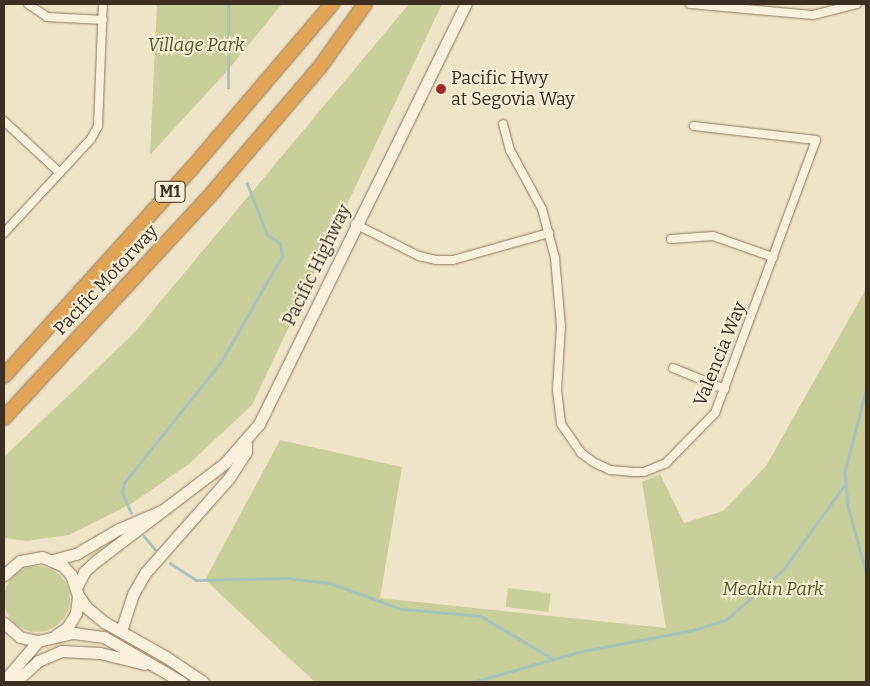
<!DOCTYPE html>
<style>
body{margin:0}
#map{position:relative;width:870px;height:686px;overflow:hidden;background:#f0e4c8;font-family:Bitter,serif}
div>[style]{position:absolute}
.green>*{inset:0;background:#c9cf9b;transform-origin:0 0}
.round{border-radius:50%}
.stream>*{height:2.5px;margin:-1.25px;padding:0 1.25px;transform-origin:1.25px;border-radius:1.25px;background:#a9c4bc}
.roads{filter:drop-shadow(0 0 1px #8d765c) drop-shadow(0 0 1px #8d765c)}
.street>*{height:8px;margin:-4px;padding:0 4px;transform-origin:4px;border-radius:4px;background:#faf1dc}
.secondary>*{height:11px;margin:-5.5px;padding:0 5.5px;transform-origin:5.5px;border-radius:5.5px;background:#faf1dc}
.highway>*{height:14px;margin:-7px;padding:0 7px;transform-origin:7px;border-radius:7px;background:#e0a458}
.dots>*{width:14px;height:14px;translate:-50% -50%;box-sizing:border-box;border:2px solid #f7eed8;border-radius:50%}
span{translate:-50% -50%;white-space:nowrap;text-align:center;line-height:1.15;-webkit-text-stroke:4px #f7eed8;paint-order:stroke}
.shield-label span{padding:1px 4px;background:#f7eed8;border:1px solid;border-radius:4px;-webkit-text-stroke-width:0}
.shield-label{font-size:16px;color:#3d2e20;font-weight:700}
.park-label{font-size:18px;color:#4d5a26;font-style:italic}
.poi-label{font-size:18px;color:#3d2e20}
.left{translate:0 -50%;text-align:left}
.street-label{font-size:18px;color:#3d2e20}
.frame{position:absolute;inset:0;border:5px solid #3d2e20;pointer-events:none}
</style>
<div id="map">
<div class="green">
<div style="clip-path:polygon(157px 4px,282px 4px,228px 70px,150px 155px)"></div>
<div style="clip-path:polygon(409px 4px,442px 4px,252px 405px,189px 464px,131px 504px,69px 535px,27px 541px,4px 538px,4px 457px,134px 333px)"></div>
<div style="clip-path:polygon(866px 289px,866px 682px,315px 682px,205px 580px,280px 440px,402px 467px,380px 598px,666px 628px,642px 482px,660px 474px,684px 523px,723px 511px,766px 466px)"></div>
<div class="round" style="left:4px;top:566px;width:66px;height:66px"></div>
<div style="left:508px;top:588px;width:43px;height:19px;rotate:7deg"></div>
</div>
<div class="stream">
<div style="left:228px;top:88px;width:84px;rotate:-90deg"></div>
<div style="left:866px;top:391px;width:84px;rotate:104.5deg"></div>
<div style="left:845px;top:472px;width:34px;rotate:85deg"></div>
<div style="left:848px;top:506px;width:67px;rotate:74.5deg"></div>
<div style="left:131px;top:513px;width:22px;rotate:-114deg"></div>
<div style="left:122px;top:493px;width:10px;rotate:-79deg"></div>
<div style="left:124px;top:483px;width:155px;rotate:-51.3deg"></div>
<div style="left:221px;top:362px;width:122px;rotate:-60.1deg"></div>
<div style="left:282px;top:256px;width:12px;rotate:-99deg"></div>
<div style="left:280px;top:244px;width:16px;rotate:-145deg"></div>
<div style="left:267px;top:235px;width:55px;rotate:-111.4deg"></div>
<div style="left:144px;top:536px;width:17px;rotate:50deg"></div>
<div style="left:170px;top:563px;width:31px;rotate:33deg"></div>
<div style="left:196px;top:580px;width:90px;rotate:-1.3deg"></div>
<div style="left:286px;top:578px;width:44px;rotate:6.5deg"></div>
<div style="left:330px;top:583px;width:77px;rotate:19.9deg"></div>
<div style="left:402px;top:609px;width:79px;rotate:5.1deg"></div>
<div style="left:481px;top:616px;width:84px;rotate:30.8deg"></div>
<div style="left:473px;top:682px;width:109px;rotate:-15.9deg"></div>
<div style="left:578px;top:652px;width:117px;rotate:-10.8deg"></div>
<div style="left:693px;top:630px;width:34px;rotate:-17deg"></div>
<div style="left:726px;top:620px;width:76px;rotate:-41.3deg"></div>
<div style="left:783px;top:570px;width:107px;rotate:-54.1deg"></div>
</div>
<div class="roads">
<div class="street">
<div style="left:28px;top:4px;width:23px;rotate:34deg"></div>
<div style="left:47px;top:17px;width:56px;rotate:3.1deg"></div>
<div style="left:690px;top:4px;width:123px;rotate:5.1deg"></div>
<div style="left:813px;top:15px;width:45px;rotate:-14deg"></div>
<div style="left:4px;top:121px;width:76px;rotate:42.9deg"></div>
<div style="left:503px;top:124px;width:27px;rotate:75deg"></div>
<div style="left:510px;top:150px;width:67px;rotate:61.5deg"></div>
<div style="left:542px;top:209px;width:51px;rotate:75.1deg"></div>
<div style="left:555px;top:258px;width:68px;rotate:85deg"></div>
<div style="left:561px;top:326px;width:64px;rotate:93.6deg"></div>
<div style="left:557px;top:390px;width:34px;rotate:83deg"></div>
<div style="left:561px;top:424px;width:35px;rotate:55deg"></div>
<div style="left:581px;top:453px;width:17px;rotate:36deg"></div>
<div style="left:595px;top:463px;width:17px;rotate:25deg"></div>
<div style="left:610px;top:470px;width:21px;rotate:5deg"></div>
<div style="left:631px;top:472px;width:13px"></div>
<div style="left:644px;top:472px;width:24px;rotate:-22deg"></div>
<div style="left:666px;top:463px;width:70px;rotate:-45.6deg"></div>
<div style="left:715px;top:413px;width:291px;rotate:-69.7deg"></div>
<div style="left:816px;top:140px;width:123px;rotate:-173.5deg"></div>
<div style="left:355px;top:224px;width:72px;rotate:26.6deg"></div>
<div style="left:419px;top:256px;width:17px;rotate:13deg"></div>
<div style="left:436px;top:260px;width:17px"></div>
<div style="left:453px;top:260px;width:100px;rotate:-15.7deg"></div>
<div style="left:4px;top:233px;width:128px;rotate:-47.2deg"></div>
<div style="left:91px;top:139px;width:15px;rotate:-62deg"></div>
<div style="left:98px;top:126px;width:122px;rotate:-87.7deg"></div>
<div style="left:671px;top:239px;width:42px;rotate:-4.1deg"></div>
<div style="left:713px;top:236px;width:64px;rotate:19.3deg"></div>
<div style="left:673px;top:368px;width:56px;rotate:22deg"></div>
</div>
<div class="secondary">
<div style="left:53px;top:560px;width:24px;rotate:-15deg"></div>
<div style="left:76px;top:554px;width:50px;rotate:-30.2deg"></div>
<div style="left:119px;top:529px;width:46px;rotate:-23.2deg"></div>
<div style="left:4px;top:575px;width:21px;rotate:-41deg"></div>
<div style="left:20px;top:561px;width:22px;rotate:-10deg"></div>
<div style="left:42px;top:557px;width:23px;rotate:23deg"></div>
<div style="left:63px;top:566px;width:12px;rotate:48deg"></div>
<div style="left:71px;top:575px;width:21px;rotate:71deg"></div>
<div style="left:78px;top:595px;width:18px;rotate:96deg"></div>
<div style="left:76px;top:613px;width:17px;rotate:121deg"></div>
<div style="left:67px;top:628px;width:13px;rotate:148deg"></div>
<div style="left:77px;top:586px;width:16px;rotate:-63deg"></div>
<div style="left:84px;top:572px;width:16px;rotate:-43deg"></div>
<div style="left:96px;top:561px;width:161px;rotate:-37.2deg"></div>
<div style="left:224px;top:464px;width:53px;rotate:-48.8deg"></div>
<div style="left:259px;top:424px;width:468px;rotate:-63.8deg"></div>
<div style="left:78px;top:595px;width:14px;rotate:56deg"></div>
<div style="left:86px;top:607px;width:23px;rotate:40deg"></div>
<div style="left:104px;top:622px;width:71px;rotate:29.4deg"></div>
<div style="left:166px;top:657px;width:45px;rotate:34deg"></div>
<div style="left:4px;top:623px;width:21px;rotate:41deg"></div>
<div style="left:20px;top:637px;width:18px;rotate:13deg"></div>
<div style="left:38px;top:641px;width:37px;rotate:-13deg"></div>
<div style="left:74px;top:633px;width:30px;rotate:8deg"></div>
<div style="left:104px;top:637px;width:90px;rotate:30deg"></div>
<div style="left:121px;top:631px;width:39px;rotate:-72deg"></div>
<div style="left:133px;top:594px;width:24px;rotate:-60deg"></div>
<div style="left:145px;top:573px;width:127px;rotate:-48.5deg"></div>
<div style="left:229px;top:478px;width:31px;rotate:-57deg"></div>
<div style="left:246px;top:452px;width:8px;rotate:-90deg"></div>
<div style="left:4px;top:681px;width:52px;rotate:-49.6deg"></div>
<div style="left:15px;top:682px;width:31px;rotate:-42deg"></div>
<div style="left:38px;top:661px;width:25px;rotate:-23deg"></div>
<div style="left:61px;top:651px;width:39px;rotate:3deg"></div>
<div style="left:100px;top:653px;width:46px;rotate:13.7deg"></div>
</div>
<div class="highway">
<div style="left:4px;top:376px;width:280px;rotate:-47.9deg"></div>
<div style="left:192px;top:168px;width:216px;rotate:-49.5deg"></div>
<div style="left:4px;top:418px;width:309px;rotate:-47.2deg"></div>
<div style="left:214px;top:191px;width:163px;rotate:-49.5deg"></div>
<div style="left:320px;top:67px;width:77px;rotate:-54.5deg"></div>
</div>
</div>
<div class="dots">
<div style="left:441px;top:89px;background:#9e2a2b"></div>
</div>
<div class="shield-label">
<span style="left:170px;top:192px">M1</span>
</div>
<div class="park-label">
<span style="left:196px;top:45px">Village Park</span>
<span style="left:773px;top:589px">Meakin Park</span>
</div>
<div class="poi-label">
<span class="left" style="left:451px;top:89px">Pacific Hwy<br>at Segovia Way</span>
</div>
<div class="street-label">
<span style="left:317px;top:265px;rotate:-64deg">Pacific Highway</span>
<span style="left:106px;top:280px;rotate:-47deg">Pacific Motorway</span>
<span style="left:720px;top:354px;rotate:-68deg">Valencia Way</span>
</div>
<div class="frame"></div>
</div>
